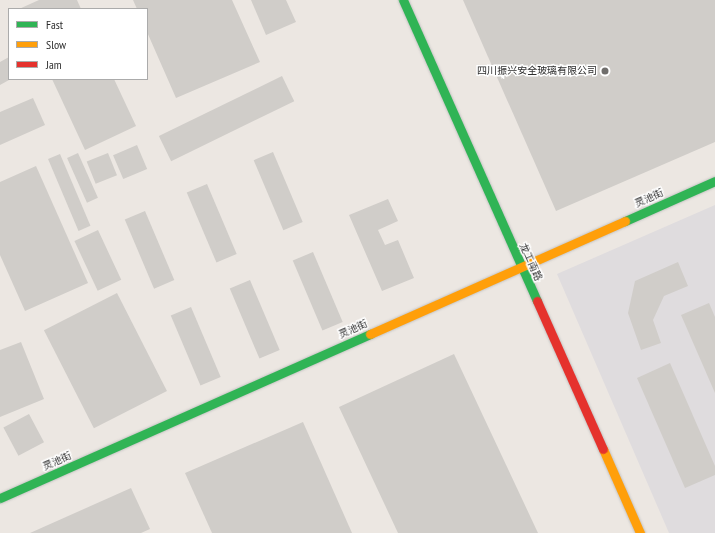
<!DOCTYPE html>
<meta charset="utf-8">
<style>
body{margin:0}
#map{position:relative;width:715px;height:533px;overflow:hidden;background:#ece7e2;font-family:"PT Sans Narrow","Noto Sans SC",sans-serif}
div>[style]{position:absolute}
.industrial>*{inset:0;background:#dfdcde}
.building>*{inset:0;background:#d0cdc9;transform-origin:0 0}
.roads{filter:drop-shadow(0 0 1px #c5c4c3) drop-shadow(0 0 1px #c5c4c3)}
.fast>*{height:9px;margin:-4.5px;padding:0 4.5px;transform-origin:4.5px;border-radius:4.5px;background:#30b455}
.slow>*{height:9px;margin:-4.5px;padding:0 4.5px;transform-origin:4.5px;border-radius:4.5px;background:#ff9f0a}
.jam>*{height:9px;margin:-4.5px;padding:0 4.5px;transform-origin:4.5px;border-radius:4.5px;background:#e5322d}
.dots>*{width:11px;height:11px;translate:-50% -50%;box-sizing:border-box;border:2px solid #fff;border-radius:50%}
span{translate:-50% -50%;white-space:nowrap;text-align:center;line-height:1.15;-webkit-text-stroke:3px #fff;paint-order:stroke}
.poi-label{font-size:10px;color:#2d2d2d}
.right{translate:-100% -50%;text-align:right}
.street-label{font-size:10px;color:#2d2d2d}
.legend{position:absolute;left:8px;top:8px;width:140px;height:72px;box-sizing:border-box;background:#fff;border:1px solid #ababab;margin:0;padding:5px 7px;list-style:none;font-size:12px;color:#2d2d2d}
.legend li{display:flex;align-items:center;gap:8px;height:20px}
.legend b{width:20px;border:1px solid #ababab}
</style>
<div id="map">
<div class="industrial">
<div style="clip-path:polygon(715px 205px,715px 533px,669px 533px,557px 274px)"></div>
</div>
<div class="building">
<div style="clip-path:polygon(39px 0,77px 0,81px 9px,19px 9px)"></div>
<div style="clip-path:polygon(133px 0,232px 0,260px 62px,176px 98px,147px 32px,147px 9px,137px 9px)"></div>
<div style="clip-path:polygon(251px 0,286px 0,296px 22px,266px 35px)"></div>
<div style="clip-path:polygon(463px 0,715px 0,715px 142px,556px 211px)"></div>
<div style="clip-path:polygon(9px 57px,9px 80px,0 85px,0 62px)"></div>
<div style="left:282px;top:76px;width:28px;height:137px;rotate:64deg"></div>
<div style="clip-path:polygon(52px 79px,114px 79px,136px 126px,85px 150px)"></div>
<div style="clip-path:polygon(33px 98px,45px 125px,0 145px,0 112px)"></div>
<div style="left:137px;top:145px;width:26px;height:26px;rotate:67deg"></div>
<div style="left:273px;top:152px;width:76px;height:21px;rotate:67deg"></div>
<div style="left:78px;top:153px;width:49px;height:12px;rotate:66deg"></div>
<div style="left:108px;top:153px;width:24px;height:23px;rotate:68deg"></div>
<div style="left:60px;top:154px;width:78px;height:13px;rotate:67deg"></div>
<div style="clip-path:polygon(36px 166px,88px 283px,25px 311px,0 255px,0 182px)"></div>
<div style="left:207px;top:184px;width:76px;height:22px;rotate:67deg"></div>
<div style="clip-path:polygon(388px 199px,398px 221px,378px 230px,385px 245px,398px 240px,414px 278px,382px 291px,349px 215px)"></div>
<div style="left:145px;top:211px;width:75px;height:22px;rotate:67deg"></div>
<div style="left:98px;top:230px;width:55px;height:26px;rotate:65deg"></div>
<div style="left:313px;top:252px;width:76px;height:22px;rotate:67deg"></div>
<div style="clip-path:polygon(678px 262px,688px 286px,664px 296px,653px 320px,661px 343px,641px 350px,628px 313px,635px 281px)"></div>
<div style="left:250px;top:280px;width:76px;height:22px;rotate:67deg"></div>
<div style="left:117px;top:293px;width:110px;height:82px;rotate:63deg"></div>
<div style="clip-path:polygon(709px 303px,715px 317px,715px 393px,681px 315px)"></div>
<div style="left:191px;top:307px;width:76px;height:22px;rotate:67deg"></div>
<div style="clip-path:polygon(21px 342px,44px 399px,0 417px,0 350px)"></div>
<div style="clip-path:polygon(454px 354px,538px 533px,398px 533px,339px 407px)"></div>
<div style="clip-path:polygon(670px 363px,715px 466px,715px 475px,685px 488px,637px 378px)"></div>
<div style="left:29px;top:414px;width:32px;height:29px;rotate:62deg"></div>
<div style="clip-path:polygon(303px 422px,352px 533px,212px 533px,185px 473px)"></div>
<div style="clip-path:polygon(131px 488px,150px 529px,141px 533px,30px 533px)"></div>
</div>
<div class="roads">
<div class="fast">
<div style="left:403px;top:0;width:329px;rotate:66deg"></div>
<div style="left:625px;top:221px;width:98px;rotate:-24deg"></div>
<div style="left:0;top:498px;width:405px;rotate:-23.9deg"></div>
</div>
<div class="slow">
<div style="left:370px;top:334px;width:279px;rotate:-23.9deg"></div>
<div style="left:603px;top:449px;width:92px;rotate:66.2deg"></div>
</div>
<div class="jam">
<div style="left:537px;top:301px;width:162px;rotate:66deg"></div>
</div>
</div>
<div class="dots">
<div style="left:605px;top:71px;background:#706e6c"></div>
</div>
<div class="poi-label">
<span class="right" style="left:597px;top:71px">四川振兴安全玻璃有限公司</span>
</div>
<div class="street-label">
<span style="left:649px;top:198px;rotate:-24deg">灵池街</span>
<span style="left:531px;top:262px;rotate:66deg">龙工南路</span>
<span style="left:353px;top:329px;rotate:-24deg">灵池街</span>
<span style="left:57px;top:461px;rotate:-24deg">灵池街</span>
</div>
<ul class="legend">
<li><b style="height:5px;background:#30b455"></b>Fast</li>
<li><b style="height:5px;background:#ff9f0a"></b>Slow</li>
<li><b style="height:5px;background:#e5322d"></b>Jam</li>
</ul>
</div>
